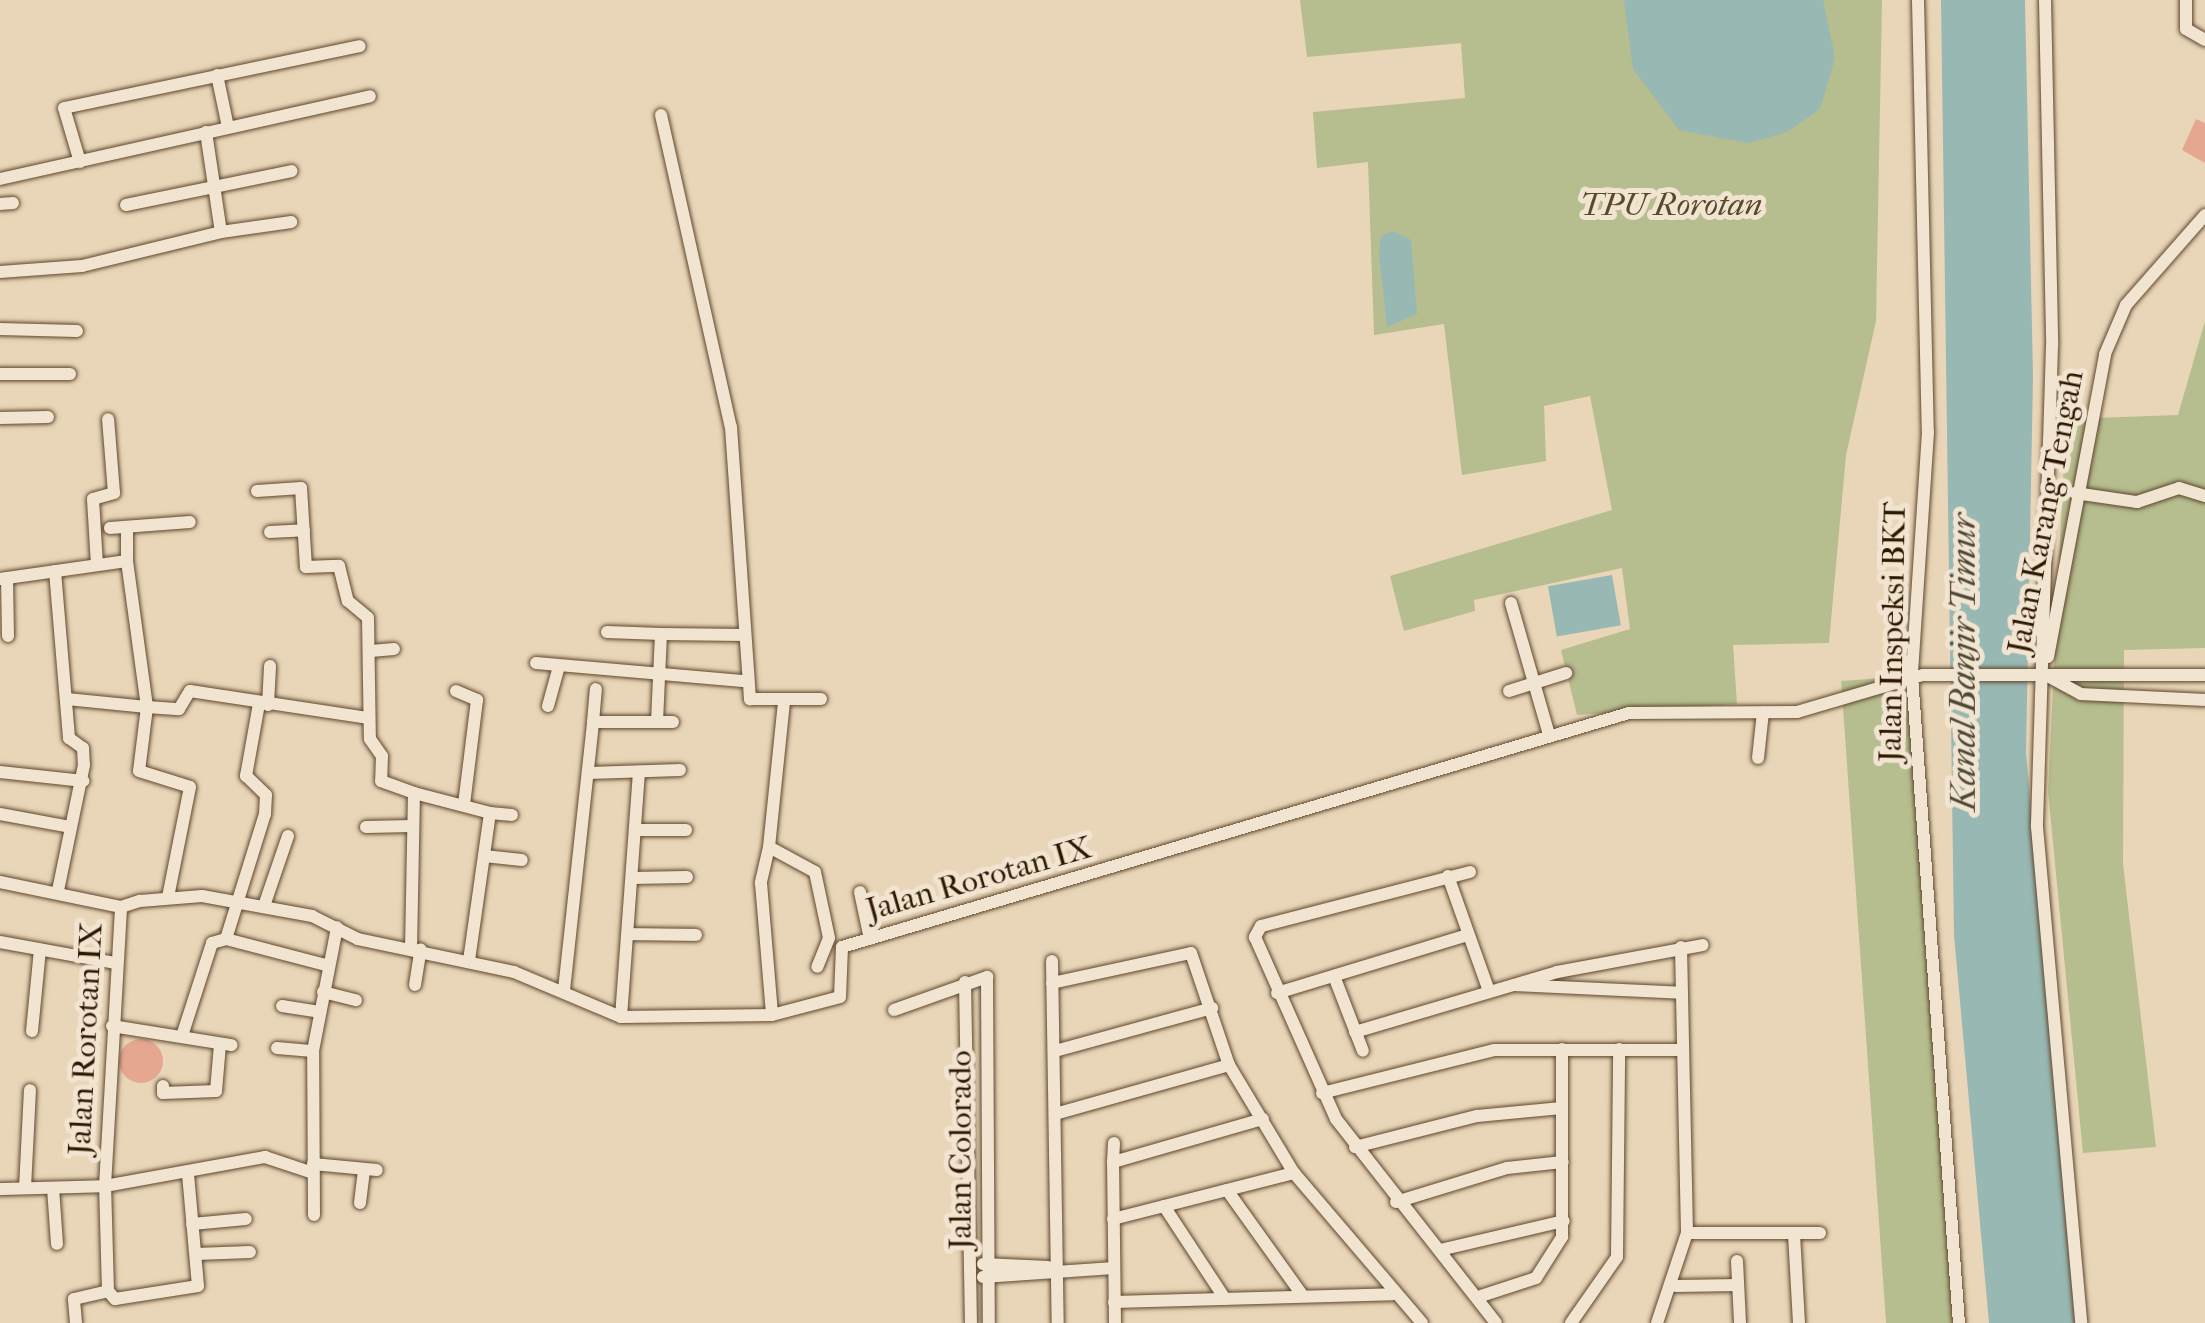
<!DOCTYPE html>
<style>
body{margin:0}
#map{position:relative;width:2205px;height:1323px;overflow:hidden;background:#e9d5b7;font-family:"IM FELL French Canon",serif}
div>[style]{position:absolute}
.green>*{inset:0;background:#b6bd8e;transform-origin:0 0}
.water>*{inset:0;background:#98b8b3;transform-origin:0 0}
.building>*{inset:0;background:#e6a791}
.round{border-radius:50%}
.roads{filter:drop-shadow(0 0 2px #5e472f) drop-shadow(0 0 2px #5e472f)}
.minor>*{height:12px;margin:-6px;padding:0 6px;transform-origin:6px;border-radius:6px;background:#f1e4d0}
span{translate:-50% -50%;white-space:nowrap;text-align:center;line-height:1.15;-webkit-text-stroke:10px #f1e4d0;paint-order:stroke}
.park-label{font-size:32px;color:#584a2c;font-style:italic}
.street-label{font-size:32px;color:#2f1802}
.water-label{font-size:35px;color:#4e4837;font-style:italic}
</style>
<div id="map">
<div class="green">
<div style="clip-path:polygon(1300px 0,1882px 0,1876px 321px,1846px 455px,1829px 643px,1733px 645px,1737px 704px,1577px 715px,1561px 650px,1630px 629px,1622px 568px,1474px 600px,1475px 611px,1404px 631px,1390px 576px,1612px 510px,1590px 396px,1544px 406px,1546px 461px,1462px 475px,1444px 324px,1374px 335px,1368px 162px,1317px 168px,1313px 112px,1465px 98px,1461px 43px,1307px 57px)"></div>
<div style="clip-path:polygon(2205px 321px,2205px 648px,2124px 650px,2123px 864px,2156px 1147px,2083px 1153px,2048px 791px,2066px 419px,2178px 415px)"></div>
<div style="left:1912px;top:676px;width:649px;height:71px;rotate:86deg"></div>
</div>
<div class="water">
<div style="clip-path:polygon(1624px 0,1823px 0,1835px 58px,1820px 109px,1787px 132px,1748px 143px,1679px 130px,1633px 69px)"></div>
<div style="clip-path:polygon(1941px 0,2025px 0,2033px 376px,2026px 753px,2078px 1323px,1989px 1323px,1954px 935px)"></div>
<div style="clip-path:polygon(1393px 231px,1411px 240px,1417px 314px,1387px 327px,1379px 254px,1381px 236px)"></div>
<div style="left:1612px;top:575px;width:51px;height:65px;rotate:80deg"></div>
</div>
<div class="building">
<div style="clip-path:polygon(2196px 119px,2205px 123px,2205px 163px,2182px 150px)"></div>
<div class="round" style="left:119px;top:1039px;width:44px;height:44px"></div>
</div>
<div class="roads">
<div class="minor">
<div style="left:1918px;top:0;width:432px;rotate:88.7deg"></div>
<div style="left:1928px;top:432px;width:245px;rotate:93.8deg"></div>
<div style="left:1912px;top:676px;width:649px;rotate:85.85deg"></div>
<div style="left:2045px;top:0;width:346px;rotate:88.8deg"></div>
<div style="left:2052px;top:346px;width:481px;rotate:91.8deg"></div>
<div style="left:2037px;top:827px;width:498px;rotate:84.9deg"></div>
<div style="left:2186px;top:0;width:29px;rotate:90deg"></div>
<div style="left:2186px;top:29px;width:22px;rotate:30deg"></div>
<div style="left:217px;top:75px;width:53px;rotate:78.1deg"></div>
<div style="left:661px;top:115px;width:320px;rotate:77.4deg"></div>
<div style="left:731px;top:427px;width:273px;rotate:86deg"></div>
<div style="left:750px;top:699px;width:71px"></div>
<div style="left:206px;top:132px;width:101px;rotate:81.5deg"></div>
<div style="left:221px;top:232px;width:71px;rotate:-8.1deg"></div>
<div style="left:80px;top:162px;width:56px;rotate:-106.5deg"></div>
<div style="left:64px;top:108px;width:302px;rotate:-11.8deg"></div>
<div style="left:0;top:179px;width:379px;rotate:-12.6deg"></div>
<div style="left:0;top:204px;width:13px;rotate:-4deg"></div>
<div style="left:126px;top:205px;width:169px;rotate:-11.6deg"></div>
<div style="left:0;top:272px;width:82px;rotate:-4.2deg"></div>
<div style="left:82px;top:266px;width:143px;rotate:-13.7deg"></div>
<div style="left:0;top:329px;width:77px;rotate:1.5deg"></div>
<div style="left:0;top:374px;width:70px"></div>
<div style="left:0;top:418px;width:48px;rotate:-1.2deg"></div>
<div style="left:257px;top:491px;width:44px;rotate:-3.9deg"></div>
<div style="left:301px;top:488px;width:79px;rotate:86.4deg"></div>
<div style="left:306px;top:567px;width:33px;rotate:-2deg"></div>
<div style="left:339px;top:566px;width:36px;rotate:76deg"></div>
<div style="left:348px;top:601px;width:26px;rotate:40deg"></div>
<div style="left:368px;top:618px;width:121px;rotate:89.1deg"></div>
<div style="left:370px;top:739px;width:21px;rotate:55deg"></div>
<div style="left:382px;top:756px;width:25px;rotate:92deg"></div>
<div style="left:381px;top:781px;width:35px;rotate:20deg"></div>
<div style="left:414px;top:793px;width:153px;rotate:91.1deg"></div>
<div style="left:2075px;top:493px;width:63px;rotate:8.3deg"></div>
<div style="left:2137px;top:502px;width:44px;rotate:-18.4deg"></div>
<div style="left:2179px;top:488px;width:27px;rotate:17deg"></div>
<div style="left:127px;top:527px;width:34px;rotate:90deg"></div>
<div style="left:110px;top:528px;width:80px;rotate:-4.3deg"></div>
<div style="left:270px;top:532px;width:34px;rotate:-3deg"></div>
<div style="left:97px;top:565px;width:66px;rotate:-93.5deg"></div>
<div style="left:93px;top:499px;width:22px;rotate:-16deg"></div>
<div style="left:114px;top:493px;width:74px;rotate:-94.6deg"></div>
<div style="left:55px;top:571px;width:168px;rotate:85.2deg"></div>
<div style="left:69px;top:738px;width:17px;rotate:36deg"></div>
<div style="left:83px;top:748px;width:17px;rotate:87deg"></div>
<div style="left:84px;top:765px;width:129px;rotate:101.7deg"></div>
<div style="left:7px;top:578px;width:58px;rotate:89deg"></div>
<div style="left:0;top:579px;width:128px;rotate:-8.1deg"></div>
<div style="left:127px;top:561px;width:147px;rotate:82.2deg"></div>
<div style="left:147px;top:707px;width:32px;rotate:4deg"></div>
<div style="left:179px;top:709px;width:21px;rotate:-59deg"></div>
<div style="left:190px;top:691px;width:181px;rotate:8.6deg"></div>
<div style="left:1511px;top:603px;width:137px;rotate:73.9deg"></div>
<div style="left:607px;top:632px;width:54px;rotate:2.1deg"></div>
<div style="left:371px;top:651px;width:23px;rotate:-5deg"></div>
<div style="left:2048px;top:657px;width:308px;rotate:-79.3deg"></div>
<div style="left:2105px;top:354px;width:53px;rotate:-66.8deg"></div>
<div style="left:2126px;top:305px;width:120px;rotate:-48.7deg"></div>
<div style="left:536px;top:663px;width:207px;rotate:5deg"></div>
<div style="left:2044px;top:674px;width:42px;rotate:28.4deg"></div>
<div style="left:2081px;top:694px;width:124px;rotate:2.8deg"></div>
<div style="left:456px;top:691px;width:23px;rotate:23deg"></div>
<div style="left:477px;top:700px;width:105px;rotate:97.1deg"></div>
<div style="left:1509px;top:691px;width:60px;rotate:-17.5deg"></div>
<div style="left:67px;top:699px;width:80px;rotate:5.7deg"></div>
<div style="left:147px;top:707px;width:64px;rotate:97.1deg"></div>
<div style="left:139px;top:771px;width:53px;rotate:17.4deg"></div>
<div style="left:190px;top:787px;width:112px;rotate:101.3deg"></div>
<div style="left:784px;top:702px;width:146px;rotate:95.9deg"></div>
<div style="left:769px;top:847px;width:52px;rotate:28.5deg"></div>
<div style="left:815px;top:872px;width:67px;rotate:78deg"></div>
<div style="left:829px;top:938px;width:31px;rotate:112deg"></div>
<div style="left:268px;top:705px;width:39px;rotate:-87deg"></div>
<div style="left:548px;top:706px;width:41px;rotate:-74.6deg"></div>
<div style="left:593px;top:722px;width:33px;rotate:-85deg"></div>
<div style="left:657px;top:722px;width:16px"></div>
<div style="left:1758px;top:758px;width:46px;rotate:-83.8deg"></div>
<div style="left:0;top:772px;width:84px;rotate:6.1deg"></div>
<div style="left:589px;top:773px;width:91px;rotate:-1.9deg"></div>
<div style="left:414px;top:793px;width:79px;rotate:14.7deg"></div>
<div style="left:490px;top:813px;width:148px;rotate:98.1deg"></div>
<div style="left:490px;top:813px;width:22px;rotate:5deg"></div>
<div style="left:0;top:814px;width:71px;rotate:10.5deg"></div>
<div style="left:366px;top:827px;width:46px;rotate:-1.2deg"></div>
<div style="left:636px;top:830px;width:50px"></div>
<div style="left:769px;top:847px;width:37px;rotate:103deg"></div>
<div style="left:761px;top:883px;width:132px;rotate:85.2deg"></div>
<div style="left:484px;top:856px;width:38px;rotate:6deg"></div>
<div style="left:1470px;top:872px;width:216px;rotate:165.5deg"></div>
<div style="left:1261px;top:926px;width:13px;rotate:119deg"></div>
<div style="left:1255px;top:937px;width:199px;rotate:66deg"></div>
<div style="left:1336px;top:1119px;width:259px;rotate:51.9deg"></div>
<div style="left:1448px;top:876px;width:122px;rotate:70.4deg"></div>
<div style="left:632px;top:878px;width:55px;rotate:-1deg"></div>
<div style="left:0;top:882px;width:124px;rotate:11.7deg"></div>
<div style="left:860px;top:892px;width:48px;rotate:78deg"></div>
<div style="left:264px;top:906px;width:74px;rotate:-71.1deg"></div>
<div style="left:628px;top:934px;width:68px;rotate:0.8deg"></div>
<div style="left:226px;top:939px;width:103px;rotate:14.6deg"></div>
<div style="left:0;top:942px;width:118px;rotate:10.3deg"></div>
<div style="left:1052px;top:961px;width:362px;rotate:89.1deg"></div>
<div style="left:1334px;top:976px;width:80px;rotate:68.9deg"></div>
<div style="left:965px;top:982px;width:341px;rotate:89deg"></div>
<div style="left:1052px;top:983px;width:142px;rotate:-12.2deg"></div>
<div style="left:1191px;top:953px;width:118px;rotate:71.3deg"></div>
<div style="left:1229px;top:1065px;width:126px;rotate:59deg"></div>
<div style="left:1294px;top:1173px;width:197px;rotate:49.5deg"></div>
<div style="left:415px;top:985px;width:36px;rotate:-81deg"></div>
<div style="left:1514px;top:985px;width:167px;rotate:2.7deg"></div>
<div style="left:564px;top:990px;width:270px;rotate:-83.8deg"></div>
<div style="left:593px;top:722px;width:64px"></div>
<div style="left:657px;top:722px;width:88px;rotate:-87.4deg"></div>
<div style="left:661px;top:634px;width:82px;rotate:0.7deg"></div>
<div style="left:323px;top:992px;width:34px;rotate:14deg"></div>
<div style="left:1277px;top:993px;width:200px;rotate:-16.9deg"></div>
<div style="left:282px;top:1006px;width:38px;rotate:9deg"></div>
<div style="left:894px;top:1010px;width:99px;rotate:-19.5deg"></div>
<div style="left:987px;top:977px;width:346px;rotate:89.7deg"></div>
<div style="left:621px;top:1017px;width:246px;rotate:-85.8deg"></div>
<div style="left:112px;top:1026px;width:121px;rotate:9.1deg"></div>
<div style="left:32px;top:1031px;width:82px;rotate:-84.4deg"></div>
<div style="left:1355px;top:1032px;width:211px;rotate:-16.5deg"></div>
<div style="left:1557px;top:972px;width:148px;rotate:-10.5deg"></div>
<div style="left:182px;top:1036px;width:98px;rotate:-72.1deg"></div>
<div style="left:212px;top:943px;width:15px;rotate:-16deg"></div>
<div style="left:226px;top:939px;width:131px;rotate:-72.7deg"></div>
<div style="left:265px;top:814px;width:19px;rotate:-87deg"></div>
<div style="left:266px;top:795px;width:28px;rotate:-136deg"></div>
<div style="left:246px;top:776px;width:73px;rotate:-79.8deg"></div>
<div style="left:277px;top:1048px;width:36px;rotate:5deg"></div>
<div style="left:1055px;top:1051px;width:163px;rotate:-15.3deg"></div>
<div style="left:163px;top:1086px;width:7px;rotate:90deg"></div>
<div style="left:163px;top:1093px;width:53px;rotate:-2.2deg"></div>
<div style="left:216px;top:1091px;width:47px;rotate:-85.1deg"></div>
<div style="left:1322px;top:1093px;width:178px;rotate:-14deg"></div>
<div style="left:1495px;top:1050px;width:188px"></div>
<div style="left:1055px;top:1114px;width:181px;rotate:-15.7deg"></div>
<div style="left:1355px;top:1147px;width:126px;rotate:-14.3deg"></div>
<div style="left:1477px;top:1116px;width:85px;rotate:-5.4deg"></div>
<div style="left:1113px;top:1162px;width:19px;rotate:-87deg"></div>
<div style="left:313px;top:1164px;width:64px;rotate:5.4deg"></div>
<div style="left:25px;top:1188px;width:98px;rotate:-87.1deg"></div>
<div style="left:53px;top:1188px;width:56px;rotate:85.9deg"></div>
<div style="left:0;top:1189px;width:105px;rotate:-1.6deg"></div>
<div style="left:105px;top:1186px;width:279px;rotate:-86.7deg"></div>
<div style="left:121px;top:907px;width:20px;rotate:-18deg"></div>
<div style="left:140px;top:901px;width:62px;rotate:-4.6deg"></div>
<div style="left:202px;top:896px;width:112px;rotate:10.3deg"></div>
<div style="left:312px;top:916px;width:51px;rotate:26.6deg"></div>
<div style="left:358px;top:939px;width:159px;rotate:11.9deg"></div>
<div style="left:514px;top:972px;width:116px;rotate:22.8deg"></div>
<div style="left:621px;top:1017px;width:151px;rotate:-0.8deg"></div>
<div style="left:772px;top:1015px;width:70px;rotate:-14.8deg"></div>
<div style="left:840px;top:997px;width:50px;rotate:-87.7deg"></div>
<div style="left:842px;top:947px;width:821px;rotate:-16.56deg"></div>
<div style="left:1629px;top:713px;width:168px;rotate:-0.3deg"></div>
<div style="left:1797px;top:712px;width:131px;rotate:-16.4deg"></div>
<div style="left:1923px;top:675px;width:282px"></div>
<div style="left:1227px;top:1190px;width:130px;rotate:54.4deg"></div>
<div style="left:1396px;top:1202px;width:116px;rotate:-17deg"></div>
<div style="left:1507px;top:1168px;width:56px;rotate:-6.1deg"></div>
<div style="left:360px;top:1203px;width:34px;rotate:-83deg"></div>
<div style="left:1164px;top:1206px;width:111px;rotate:56.7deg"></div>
<div style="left:314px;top:1215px;width:164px;rotate:-90.3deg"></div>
<div style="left:313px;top:1051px;width:126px;rotate:-79deg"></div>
<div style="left:1113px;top:1219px;width:187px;rotate:-14.3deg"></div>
<div style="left:192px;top:1224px;width:54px;rotate:-5.3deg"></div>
<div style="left:1687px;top:1233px;width:133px"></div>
<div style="left:1794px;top:1234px;width:89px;rotate:86.8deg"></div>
<div style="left:1440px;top:1250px;width:127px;rotate:-13.2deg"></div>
<div style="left:196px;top:1254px;width:54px;rotate:-2.1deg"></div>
<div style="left:1737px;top:1261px;width:62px;rotate:87.2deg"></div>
<div style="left:983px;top:1264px;width:65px;rotate:2.6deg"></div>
<div style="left:983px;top:1277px;width:131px;rotate:-3.9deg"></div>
<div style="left:1676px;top:1286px;width:62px;rotate:-0.9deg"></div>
<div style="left:108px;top:1291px;width:11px;rotate:49deg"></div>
<div style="left:115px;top:1299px;width:84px;rotate:-8.9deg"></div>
<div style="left:198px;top:1286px;width:111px;rotate:-95.1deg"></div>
<div style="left:1481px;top:1296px;width:58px;rotate:-18.1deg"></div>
<div style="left:1536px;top:1278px;width:49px;rotate:-57.6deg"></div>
<div style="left:1562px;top:1237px;width:188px;rotate:-90deg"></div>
<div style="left:1114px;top:1302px;width:279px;rotate:-1.6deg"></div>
<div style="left:76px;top:1323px;width:24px;rotate:-95deg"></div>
<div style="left:74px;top:1299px;width:35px;rotate:-13deg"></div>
<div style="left:108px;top:1291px;width:105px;rotate:-91.6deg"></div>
<div style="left:105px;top:1186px;width:163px;rotate:-10.3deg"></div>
<div style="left:265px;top:1157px;width:51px;rotate:18.4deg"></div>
<div style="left:1115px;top:1323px;width:161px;rotate:-90.7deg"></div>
<div style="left:1113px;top:1162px;width:156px;rotate:-16deg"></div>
<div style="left:1571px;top:1323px;width:80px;rotate:-55.1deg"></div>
<div style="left:1617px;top:1257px;width:208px;rotate:-89.4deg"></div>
<div style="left:1657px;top:1323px;width:95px;rotate:-71.6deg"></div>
<div style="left:1687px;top:1233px;width:286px;rotate:-91.2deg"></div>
</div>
</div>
<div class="park-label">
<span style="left:1671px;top:205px">TPU Rorotan</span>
</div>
<div class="street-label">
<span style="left:2046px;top:512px;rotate:-79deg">Jalan Karang Tengah</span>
<span style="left:1893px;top:632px;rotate:-89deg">Jalan Inspeksi BKT</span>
<span style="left:979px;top:879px;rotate:-16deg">Jalan Rorotan IX</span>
<span style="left:86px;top:1039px;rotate:-87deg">Jalan Rorotan IX</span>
<span style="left:961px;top:1150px;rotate:-90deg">Jalan Colorado</span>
</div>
<div class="water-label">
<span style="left:1964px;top:662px;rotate:-90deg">Kanal Banjir Timur</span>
</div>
</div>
